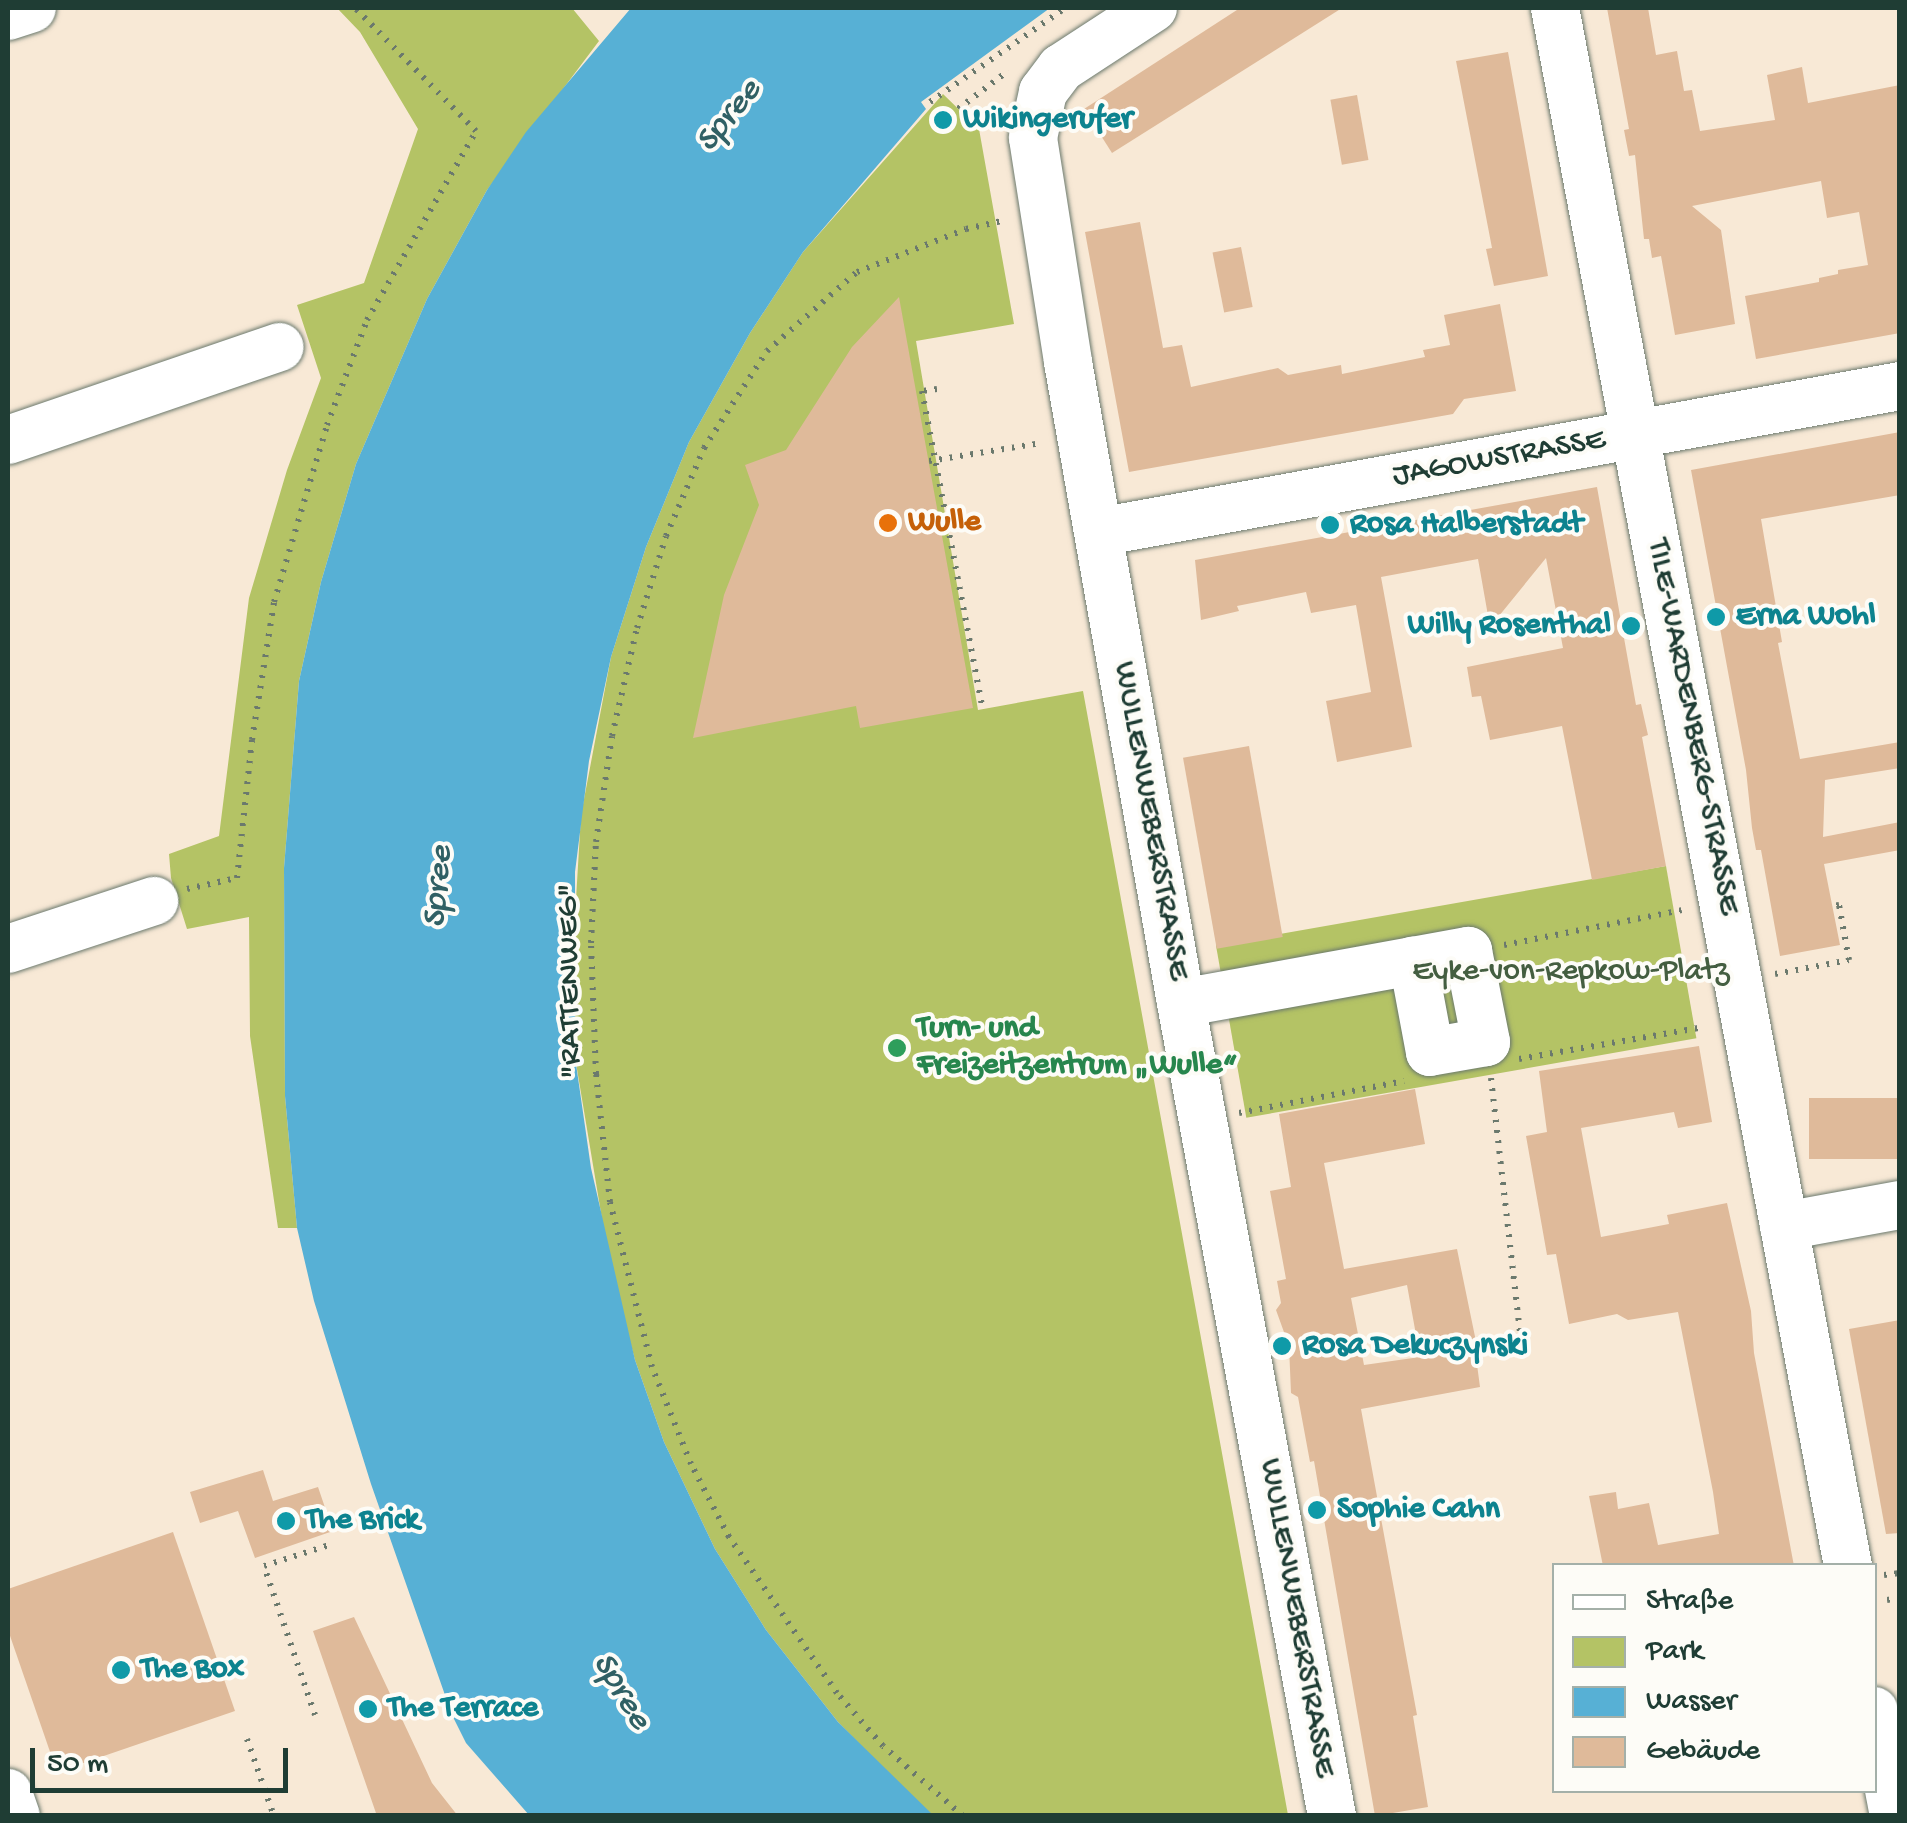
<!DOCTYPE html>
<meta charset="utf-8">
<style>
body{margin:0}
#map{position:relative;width:1907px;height:1823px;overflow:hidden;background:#f8e9d6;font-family:"Gochi Hand",sans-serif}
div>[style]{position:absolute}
.green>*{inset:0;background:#b4c365;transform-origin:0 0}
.water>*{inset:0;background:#57b0d5}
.building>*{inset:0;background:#dfba9a;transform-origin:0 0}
.path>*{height:6px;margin-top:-3px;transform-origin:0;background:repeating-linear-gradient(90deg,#6b796d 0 2.5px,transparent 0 10.5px)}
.roads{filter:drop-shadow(0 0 2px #6b796d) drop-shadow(0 0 2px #6b796d)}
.minor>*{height:48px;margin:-24px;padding:0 24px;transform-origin:24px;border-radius:24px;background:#fff}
.dots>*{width:28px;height:28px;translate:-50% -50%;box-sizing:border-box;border:5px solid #fdfcf7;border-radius:50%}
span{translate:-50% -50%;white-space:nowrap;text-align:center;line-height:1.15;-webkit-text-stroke:8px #fdfcf7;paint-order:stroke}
.culture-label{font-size:32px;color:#0d838f;font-weight:700}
.left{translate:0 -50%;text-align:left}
.right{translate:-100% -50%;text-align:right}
.street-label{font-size:32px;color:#1f3d34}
.food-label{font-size:32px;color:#c56008;font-weight:700}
.park-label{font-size:32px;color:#445e40}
.leisure-label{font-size:32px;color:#27864d;font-weight:700}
.water-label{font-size:35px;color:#306064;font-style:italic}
.frame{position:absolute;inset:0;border:10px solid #1f3d34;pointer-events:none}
.legend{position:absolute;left:1552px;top:1563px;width:325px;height:230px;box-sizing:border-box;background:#fdfcf7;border:2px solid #a4b0a9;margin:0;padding:12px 18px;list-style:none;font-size:30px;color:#1f3d34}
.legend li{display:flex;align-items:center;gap:20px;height:50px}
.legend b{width:50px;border:2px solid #a4b0a9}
.scale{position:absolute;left:30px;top:1748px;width:258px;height:45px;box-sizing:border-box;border:5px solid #1f3d34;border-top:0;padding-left:12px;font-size:30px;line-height:35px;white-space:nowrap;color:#1f3d34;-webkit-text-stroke:8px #fdfcf7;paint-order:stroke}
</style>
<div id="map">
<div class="green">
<div style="clip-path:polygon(337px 8px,572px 8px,599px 41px,487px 190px,427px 299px,356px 464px,321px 582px,299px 681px,284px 868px,285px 1096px,297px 1228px,278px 1228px,250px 1036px,249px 917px,187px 929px,171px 878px,169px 854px,219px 836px,249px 598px,287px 470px,321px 378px,297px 305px,364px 283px,418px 129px,360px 32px)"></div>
<div style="clip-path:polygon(943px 94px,979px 129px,1014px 324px,916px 341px,978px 710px,1083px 691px,1288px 1815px,933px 1816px,920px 1806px,838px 1722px,766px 1630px,715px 1549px,664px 1442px,635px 1360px,610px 1267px,575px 1057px,573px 950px,581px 815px,611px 657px,646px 547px,689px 442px,750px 333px,803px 252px)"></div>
<div style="left:1666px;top:866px;width:175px;height:457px;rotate:80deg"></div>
</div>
<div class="water">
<div style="clip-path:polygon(631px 8px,1050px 8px,921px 102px,926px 109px,803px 252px,750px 333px,689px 442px,646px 547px,611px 657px,589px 761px,575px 872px,575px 1057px,591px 1168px,635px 1360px,664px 1442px,715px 1549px,766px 1630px,838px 1722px,933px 1815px,529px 1815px,466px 1743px,452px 1715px,371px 1484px,314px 1301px,297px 1228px,285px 1096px,284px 868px,299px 681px,321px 582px,356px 464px,427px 299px,487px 190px,526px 132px)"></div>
</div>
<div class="building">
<div style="clip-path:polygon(1240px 8px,1342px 8px,1112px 153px,1084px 109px)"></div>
<div style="clip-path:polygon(1607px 8px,1648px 8px,1656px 55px,1677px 51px,1684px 91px,1692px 90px,1700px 131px,1775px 120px,1767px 75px,1802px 67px,1808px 103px,1900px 85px,1900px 333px,1756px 359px,1745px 296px,1819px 282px,1819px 278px,1838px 274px,1838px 270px,1868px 265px,1859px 212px,1827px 218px,1821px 181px,1692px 206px,1721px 230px,1735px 324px,1675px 335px,1661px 256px,1652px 258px,1649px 239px,1644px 239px,1635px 155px,1629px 156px,1624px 130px,1629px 129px)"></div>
<div style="clip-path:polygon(1508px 52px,1548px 276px,1494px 286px,1486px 249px,1492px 248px,1456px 61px)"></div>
<div style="left:1357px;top:95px;width:66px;height:27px;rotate:80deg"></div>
<div style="clip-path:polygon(1140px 222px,1163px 348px,1182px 345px,1191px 387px,1278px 368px,1288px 375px,1341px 365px,1342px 374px,1425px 357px,1423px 350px,1450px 345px,1444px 315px,1500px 304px,1516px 391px,1464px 399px,1453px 414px,1129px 472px,1085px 232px)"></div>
<div style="left:1241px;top:247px;width:61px;height:29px;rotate:79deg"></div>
<div style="clip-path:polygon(899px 297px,973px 708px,860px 728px,856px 706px,693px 738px,724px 595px,759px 505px,745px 465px,786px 450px,852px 347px)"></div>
<div style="clip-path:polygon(1900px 432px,1900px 495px,1761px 519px,1782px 642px,1778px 643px,1800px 759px,1900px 742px,1900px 768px,1825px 780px,1823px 837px,1900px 822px,1900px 850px,1824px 864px,1840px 945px,1780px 956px,1761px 850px,1756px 850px,1752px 828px,1746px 770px,1691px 470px)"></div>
<div style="clip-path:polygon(1597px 487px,1636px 705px,1641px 704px,1648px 735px,1642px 737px,1666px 866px,1592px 880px,1562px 726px,1490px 740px,1481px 696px,1472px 697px,1467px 667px,1563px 648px,1546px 558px,1490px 627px,1478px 559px,1381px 577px,1412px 747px,1337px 762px,1326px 701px,1371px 692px,1356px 605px,1311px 613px,1306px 592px,1237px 606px,1239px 611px,1201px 620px,1195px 560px)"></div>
<div style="left:1249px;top:746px;width:194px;height:67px;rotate:80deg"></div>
<div style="clip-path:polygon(1699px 1046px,1712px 1122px,1678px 1128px,1674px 1112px,1581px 1128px,1601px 1237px,1669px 1224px,1667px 1215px,1727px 1203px,1751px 1311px,1754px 1353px,1794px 1566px,1603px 1566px,1589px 1496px,1616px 1492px,1618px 1509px,1649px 1503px,1658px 1545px,1719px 1534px,1713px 1492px,1678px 1312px,1628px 1320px,1617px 1314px,1569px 1324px,1556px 1254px,1547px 1255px,1526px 1136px,1547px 1132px,1539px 1071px)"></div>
<div style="clip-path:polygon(evenodd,1415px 1089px,1425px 1144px,1324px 1163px,1344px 1269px,1457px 1249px,1479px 1356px,1476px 1357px,1480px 1387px,1361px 1409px,1417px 1715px,1413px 1716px,1428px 1807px,1375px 1816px,1314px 1461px,1310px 1462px,1298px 1397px,1291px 1393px,1289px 1346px,1276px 1310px,1281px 1303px,1277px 1281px,1286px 1279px,1270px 1191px,1291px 1187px,1279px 1114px,1415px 1089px,1407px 1285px,1420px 1357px,1364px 1365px,1351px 1298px,1407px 1285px)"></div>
<div style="left:1900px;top:1098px;width:61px;height:91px;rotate:90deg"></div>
<div style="clip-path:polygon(1900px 1320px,1900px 1533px,1886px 1534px,1849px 1329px)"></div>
<div style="clip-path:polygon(263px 1470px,273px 1501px,318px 1487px,333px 1531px,255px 1558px,238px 1511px,200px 1523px,190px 1492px)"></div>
<div style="clip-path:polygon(173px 1532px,235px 1711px,57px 1772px,8px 1630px,8px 1589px)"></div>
<div style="clip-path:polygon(354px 1617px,432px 1783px,458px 1816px,377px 1816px,313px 1631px)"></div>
</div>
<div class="path">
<div style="left:930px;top:102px;width:165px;rotate:-34.8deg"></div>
<div style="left:950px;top:115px;width:73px;rotate:-37.2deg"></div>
<div style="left:937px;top:389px;width:15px;rotate:172deg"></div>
<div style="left:922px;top:391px;width:325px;rotate:79.2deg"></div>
<div style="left:929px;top:461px;width:113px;rotate:-9.1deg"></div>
<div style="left:187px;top:889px;width:51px;rotate:-12.4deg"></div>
<div style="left:237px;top:878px;width:139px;rotate:-83.8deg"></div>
<div style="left:252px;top:740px;width:140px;rotate:-80.9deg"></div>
<div style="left:274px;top:602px;width:185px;rotate:-73.3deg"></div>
<div style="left:327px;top:425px;width:112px;rotate:-69.1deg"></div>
<div style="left:367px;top:320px;width:218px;rotate:-60deg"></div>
<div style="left:476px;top:131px;width:173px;rotate:-134.5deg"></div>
<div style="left:1504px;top:945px;width:181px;rotate:-11.1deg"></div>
<div style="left:1775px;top:974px;width:75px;rotate:-10.7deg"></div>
<div style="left:1849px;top:960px;width:56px;rotate:-100.3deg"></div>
<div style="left:1839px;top:905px;width:7px;rotate:172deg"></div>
<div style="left:1519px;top:1059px;width:188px;rotate:-9.8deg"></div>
<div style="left:1491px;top:1078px;width:274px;rotate:83.5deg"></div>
<div style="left:1239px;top:1113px;width:168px;rotate:-11deg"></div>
<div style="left:1884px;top:1575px;width:16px;rotate:-7deg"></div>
<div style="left:1887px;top:1600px;width:13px;rotate:-9deg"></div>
<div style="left:315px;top:1715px;width:157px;rotate:-108.9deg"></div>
<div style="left:264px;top:1566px;width:68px;rotate:-17.9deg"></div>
<div style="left:247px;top:1739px;width:82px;rotate:70.7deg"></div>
<div style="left:963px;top:1816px;width:106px;rotate:-138.8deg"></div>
<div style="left:883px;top:1746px;width:70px;rotate:-131deg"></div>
<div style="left:837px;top:1693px;width:190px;rotate:-124.7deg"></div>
<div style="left:729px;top:1537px;width:82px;rotate:-117.5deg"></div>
<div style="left:691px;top:1464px;width:105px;rotate:-111.9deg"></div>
<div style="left:652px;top:1367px;width:170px;rotate:-104.3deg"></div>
<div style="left:610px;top:1202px;width:129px;rotate:-96.2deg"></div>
<div style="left:596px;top:1074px;width:131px;rotate:-92.2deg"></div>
<div style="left:591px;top:943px;width:101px;rotate:-87.2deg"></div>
<div style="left:596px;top:842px;width:107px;rotate:-81.4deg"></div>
<div style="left:612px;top:736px;width:111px;rotate:-77deg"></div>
<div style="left:637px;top:628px;width:96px;rotate:-72.5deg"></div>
<div style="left:666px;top:536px;width:96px;rotate:-66.6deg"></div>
<div style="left:704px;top:448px;width:116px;rotate:-57deg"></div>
<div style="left:767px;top:351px;width:120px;rotate:-41.3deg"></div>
<div style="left:857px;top:272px;width:117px;rotate:-21.5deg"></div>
<div style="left:966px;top:229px;width:41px;rotate:-12.7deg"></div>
</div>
<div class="roads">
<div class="minor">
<div style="left:1153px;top:8px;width:110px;rotate:146.9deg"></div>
<div style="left:1061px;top:68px;width:30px;rotate:127deg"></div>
<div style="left:1043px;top:92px;width:47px;rotate:102.3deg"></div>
<div style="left:1033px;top:138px;width:227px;rotate:81.1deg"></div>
<div style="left:1068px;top:362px;width:651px;rotate:80deg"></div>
<div style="left:1181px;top:1003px;width:827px;rotate:79.48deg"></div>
<div style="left:1555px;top:8px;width:1585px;rotate:79.35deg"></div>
<div style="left:8px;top:16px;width:25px;rotate:-18deg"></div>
<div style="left:8px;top:440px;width:287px;rotate:-18.9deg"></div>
<div style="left:1099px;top:532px;width:814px;rotate:-10.33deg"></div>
<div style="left:8px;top:949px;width:154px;rotate:-18.2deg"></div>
<div style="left:1181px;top:1003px;width:292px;rotate:-10.3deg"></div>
<div style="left:1468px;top:951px;width:93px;rotate:78.8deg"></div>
<div style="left:1486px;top:1042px;width:57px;rotate:169.9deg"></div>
<div style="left:1430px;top:1052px;width:93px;rotate:-100.6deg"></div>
<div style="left:1784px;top:1226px;width:118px;rotate:-10.3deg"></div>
<div style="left:1874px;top:1711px;width:107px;rotate:79.2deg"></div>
<div style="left:8px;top:1793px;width:24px;rotate:71deg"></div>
</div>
</div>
<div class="dots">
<div style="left:943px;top:120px;background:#0f9aa8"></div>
<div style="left:888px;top:523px;background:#e8710a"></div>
<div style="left:1330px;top:525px;background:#0f9aa8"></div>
<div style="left:1716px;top:617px;background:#0f9aa8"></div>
<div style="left:1631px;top:626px;background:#0f9aa8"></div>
<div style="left:897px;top:1048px;background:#2e9e5b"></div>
<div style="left:1282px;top:1346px;background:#0f9aa8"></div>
<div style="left:1317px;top:1510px;background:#0f9aa8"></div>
<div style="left:286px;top:1521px;background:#0f9aa8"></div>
<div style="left:121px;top:1670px;background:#0f9aa8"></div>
<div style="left:368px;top:1709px;background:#0f9aa8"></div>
</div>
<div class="culture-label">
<span class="left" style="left:963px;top:120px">Wikingerufer</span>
<span class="left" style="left:1350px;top:525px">Rosa Halberstadt</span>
<span class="left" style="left:1736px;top:617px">Erna Wohl</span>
<span class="right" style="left:1611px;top:626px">Willy Rosenthal</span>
<span class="left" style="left:1302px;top:1346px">Rosa Dekuczynski</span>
<span class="left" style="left:1337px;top:1510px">Sophie Cahn</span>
<span class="left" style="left:306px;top:1521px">The Brick</span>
<span class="left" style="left:141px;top:1670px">The Box</span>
<span class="left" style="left:388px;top:1709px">The Terrace</span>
</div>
<div class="street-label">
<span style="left:1499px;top:459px;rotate:-10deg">JAGOWSTRASSE</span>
<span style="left:1692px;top:727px;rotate:79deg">TILE-WARDENBERG-STRASSE</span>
<span style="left:1150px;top:821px;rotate:80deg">WULLENWEBERSTRASSE</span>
<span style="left:571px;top:981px;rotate:-91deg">"RATTENWEG"</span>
<span style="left:1296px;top:1618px;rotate:80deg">WULLENWEBERSTRASSE</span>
</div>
<div class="food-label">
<span class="left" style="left:908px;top:523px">Wulle</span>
</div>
<div class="park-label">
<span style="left:1571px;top:972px">Eyke-von-Repkow-Platz</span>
</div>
<div class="leisure-label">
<span class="left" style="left:917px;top:1048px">Turn- und<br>Freizeitzentrum „Wulle“</span>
</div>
<div class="water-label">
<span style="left:730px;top:117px;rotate:-51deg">Spree</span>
<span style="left:440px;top:887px;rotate:-85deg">Spree</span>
<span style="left:620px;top:1692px;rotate:59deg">Spree</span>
</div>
<div class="frame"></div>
<ul class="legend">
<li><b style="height:12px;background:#fff"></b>Straße</li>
<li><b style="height:28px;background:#b4c365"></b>Park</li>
<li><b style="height:28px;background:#57b0d5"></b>Wasser</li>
<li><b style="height:28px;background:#dfba9a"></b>Gebäude</li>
</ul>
<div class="scale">50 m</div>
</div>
